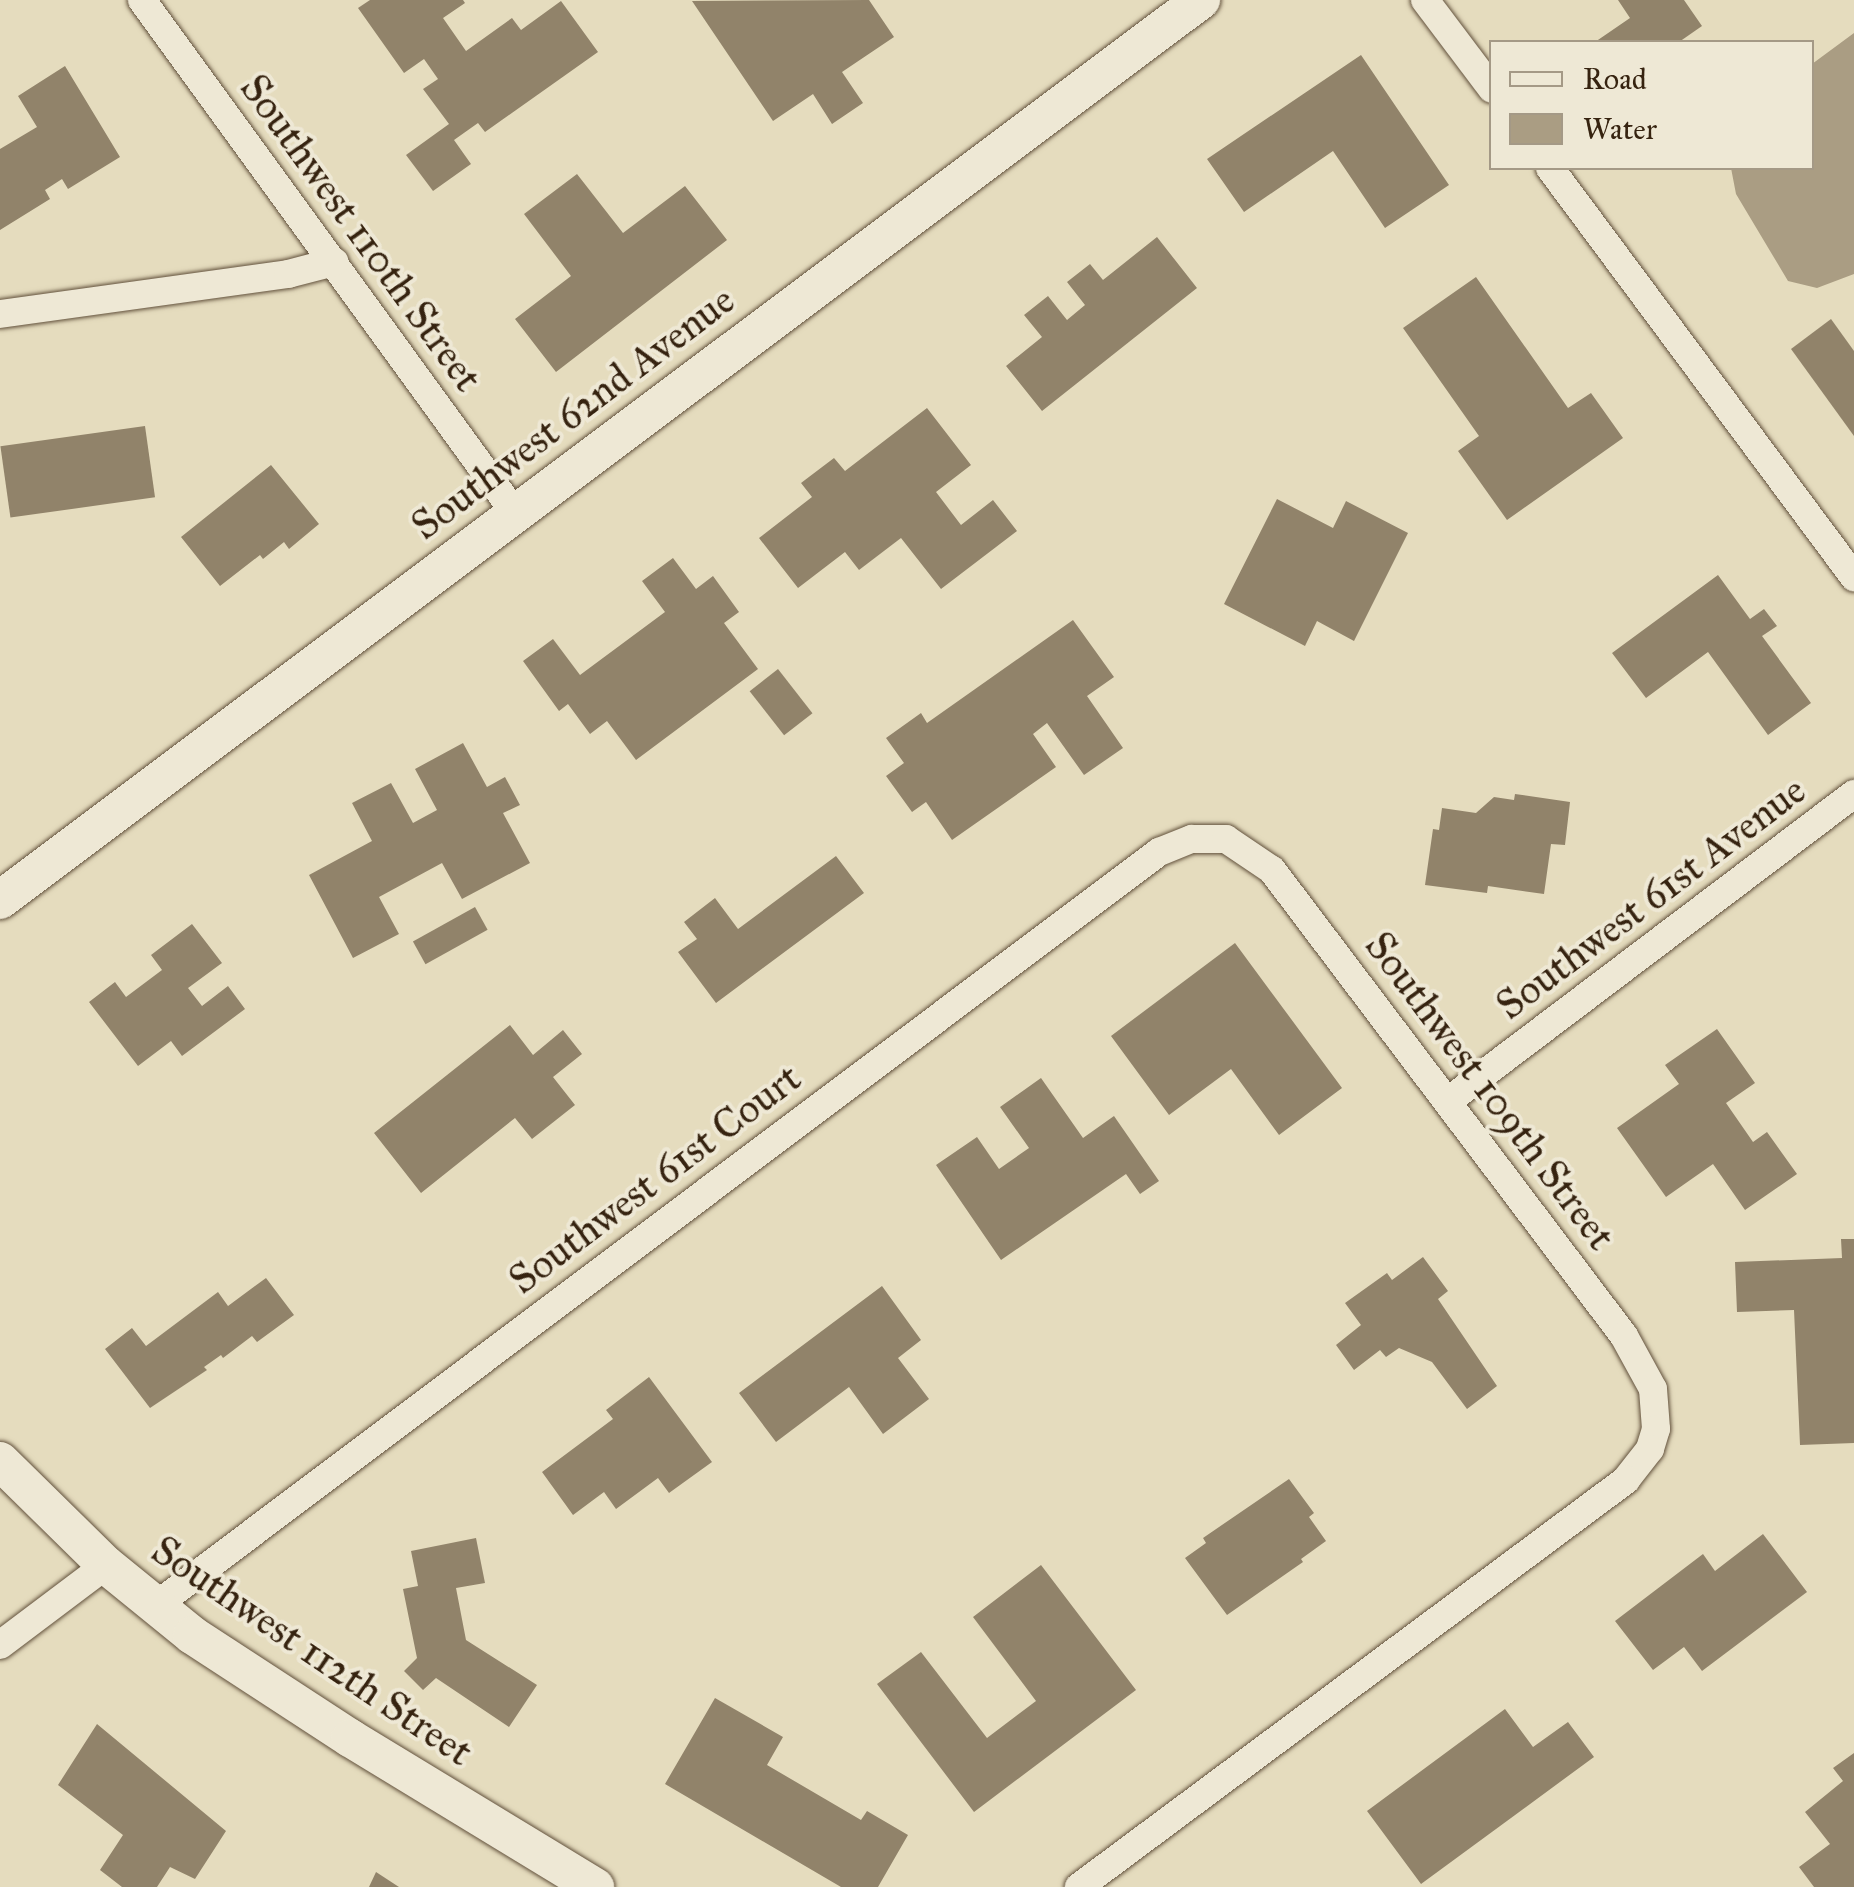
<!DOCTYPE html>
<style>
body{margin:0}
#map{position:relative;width:1854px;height:1887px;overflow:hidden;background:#e5dcbe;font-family:"IM FELL Great Primer",serif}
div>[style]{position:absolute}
.water>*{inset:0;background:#aa9d83}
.building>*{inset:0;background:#91836a;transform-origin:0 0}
.roads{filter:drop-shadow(0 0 2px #62513c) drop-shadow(0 0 2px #62513c)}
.street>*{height:28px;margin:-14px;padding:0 14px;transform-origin:14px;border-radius:14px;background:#eee8d5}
.secondary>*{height:38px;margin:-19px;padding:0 19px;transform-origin:19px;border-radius:19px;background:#eee8d5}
span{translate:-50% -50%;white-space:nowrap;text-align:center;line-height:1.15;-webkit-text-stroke:8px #eee8d5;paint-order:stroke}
.street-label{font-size:40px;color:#362310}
.legend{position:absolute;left:1489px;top:40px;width:325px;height:130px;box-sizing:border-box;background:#eee8d5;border:2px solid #a49986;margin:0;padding:12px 18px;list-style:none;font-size:30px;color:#362310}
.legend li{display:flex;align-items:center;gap:20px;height:50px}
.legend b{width:50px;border:2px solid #a49986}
</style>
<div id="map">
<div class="water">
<div style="clip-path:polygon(1854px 33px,1854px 274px,1817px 288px,1788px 281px,1736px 194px,1731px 168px,1812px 168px,1812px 64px)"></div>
</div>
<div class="building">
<div style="clip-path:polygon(370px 0,463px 0,465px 3px,443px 18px,466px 51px,512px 18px,521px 30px,561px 1px,598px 52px,485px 132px,478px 123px,454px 140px,471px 164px,433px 191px,406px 155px,449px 124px,423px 89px,438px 79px,424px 59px,404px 73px,358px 8px)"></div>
<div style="clip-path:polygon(869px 0,894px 37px,842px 72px,863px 103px,832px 124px,813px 94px,773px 121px,692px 1px)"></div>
<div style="clip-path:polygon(1618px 0,1684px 0,1702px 26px,1679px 42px,1595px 42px,1630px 18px)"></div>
<div style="clip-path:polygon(1361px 55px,1449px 185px,1385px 228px,1333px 151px,1244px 212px,1207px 159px)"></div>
<div style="clip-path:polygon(65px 66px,120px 157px,68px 189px,62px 179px,45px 190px,50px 199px,0 230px,0 149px,37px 127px,18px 96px)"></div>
<div style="clip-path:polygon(577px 174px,623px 233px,685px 186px,727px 240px,556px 372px,515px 319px,571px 276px,524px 214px)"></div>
<div style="clip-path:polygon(1157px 237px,1197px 288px,1042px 411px,1006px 366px,1042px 337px,1024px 315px,1048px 296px,1067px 320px,1085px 305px,1067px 282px,1090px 264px,1103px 280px)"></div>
<div style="clip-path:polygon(1476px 277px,1568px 408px,1591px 393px,1623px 438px,1507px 520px,1458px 451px,1479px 436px,1403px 328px)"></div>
<div style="clip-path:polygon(1831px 319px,1854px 351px,1854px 436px,1791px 349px)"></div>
<div style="clip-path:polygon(927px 408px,971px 465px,936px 492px,961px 525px,993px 500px,1017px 531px,941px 589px,901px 538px,859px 570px,845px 552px,798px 588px,759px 538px,812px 497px,801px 483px,834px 458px,845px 471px)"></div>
<div style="left:145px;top:426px;width:72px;height:146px;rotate:82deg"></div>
<div style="clip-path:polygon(271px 465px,319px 524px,289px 549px,284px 542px,263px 559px,260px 555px,220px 586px,181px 537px)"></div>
<div style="clip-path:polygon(1277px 499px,1333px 528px,1346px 501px,1408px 533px,1354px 641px,1317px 621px,1305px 646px,1224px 604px)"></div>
<div style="clip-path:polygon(673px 558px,696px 589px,713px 576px,739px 612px,724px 623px,758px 669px,636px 760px,607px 721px,590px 734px,568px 704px,559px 711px,523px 661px,553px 639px,580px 675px,665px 612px,642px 581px)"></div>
<div style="clip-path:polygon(1718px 575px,1750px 619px,1764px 609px,1777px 626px,1762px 636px,1811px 703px,1768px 735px,1708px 652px,1646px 698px,1612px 653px)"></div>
<div style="clip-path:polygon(1073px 620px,1114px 677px,1087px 696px,1123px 748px,1084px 775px,1047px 723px,1033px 734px,1056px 767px,952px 840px,926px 802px,912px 812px,886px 776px,904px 763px,886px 738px,921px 713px,927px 723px)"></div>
<div style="left:778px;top:669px;width:56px;height:36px;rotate:52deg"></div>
<div style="clip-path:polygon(463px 743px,487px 787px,505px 777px,520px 805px,503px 813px,530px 863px,462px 899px,442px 863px,379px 897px,399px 934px,353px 958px,309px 875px,372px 841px,352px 803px,391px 783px,413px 823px,437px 810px,415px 769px)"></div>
<div style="clip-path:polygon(1515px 794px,1570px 802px,1565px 845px,1551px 844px,1544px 894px,1488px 886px,1487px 893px,1425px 885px,1433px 829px,1439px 830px,1442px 808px,1476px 813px,1494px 797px,1514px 800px)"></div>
<div style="clip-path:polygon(836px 856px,864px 893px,716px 1003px,678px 952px,697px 939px,684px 922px,715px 898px,738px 929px)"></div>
<div style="left:475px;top:907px;width:26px;height:71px;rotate:61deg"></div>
<div style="clip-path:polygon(192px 924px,222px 963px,188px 988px,202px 1006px,228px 986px,245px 1009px,182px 1056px,171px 1041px,138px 1066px,89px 1002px,115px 982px,126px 997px,162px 970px,151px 955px)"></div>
<div style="clip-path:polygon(1235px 943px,1342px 1088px,1279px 1135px,1231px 1069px,1169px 1115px,1111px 1036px)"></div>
<div style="clip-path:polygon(510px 1025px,533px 1055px,563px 1030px,582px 1054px,553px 1077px,575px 1105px,532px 1139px,515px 1118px,421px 1193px,374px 1133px)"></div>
<div style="clip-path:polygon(1717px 1029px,1755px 1083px,1726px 1103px,1753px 1142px,1767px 1132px,1797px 1174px,1745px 1210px,1713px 1164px,1666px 1197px,1617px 1128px,1679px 1084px,1665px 1065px)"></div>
<div style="clip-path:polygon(1041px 1078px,1083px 1138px,1114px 1116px,1159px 1181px,1140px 1194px,1126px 1174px,1001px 1260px,936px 1165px,977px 1137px,999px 1169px,1029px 1148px,1000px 1107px)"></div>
<div style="clip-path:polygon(1841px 1239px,1854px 1239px,1854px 1443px,1800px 1445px,1794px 1310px,1737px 1312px,1735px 1262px,1842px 1258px)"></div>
<div style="clip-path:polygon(1423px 1257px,1448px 1291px,1438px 1299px,1497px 1386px,1467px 1409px,1432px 1362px,1399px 1348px,1386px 1357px,1380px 1350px,1354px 1370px,1336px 1345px,1361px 1325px,1345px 1303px,1387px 1273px,1392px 1280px)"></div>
<div style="clip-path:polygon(266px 1278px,294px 1315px,257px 1342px,252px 1336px,223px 1358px,221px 1355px,204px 1367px,207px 1370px,150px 1408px,105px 1349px,132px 1328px,146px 1346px,218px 1292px,228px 1306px)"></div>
<div style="clip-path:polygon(882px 1286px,921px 1340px,898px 1358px,929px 1399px,883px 1434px,849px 1387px,776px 1442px,739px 1393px)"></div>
<div style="clip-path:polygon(649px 1377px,712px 1462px,669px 1493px,658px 1478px,616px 1509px,604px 1492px,573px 1515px,542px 1472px,613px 1419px,606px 1410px)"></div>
<div style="clip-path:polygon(1289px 1479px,1314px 1513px,1309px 1517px,1326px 1541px,1301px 1559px,1303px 1562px,1227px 1615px,1185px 1558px,1206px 1543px,1203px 1538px)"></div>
<div style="clip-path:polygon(1763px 1534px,1807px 1592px,1702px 1671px,1684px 1647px,1653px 1670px,1615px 1621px,1703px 1554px,1715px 1571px)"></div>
<div style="clip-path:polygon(476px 1538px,485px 1583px,456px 1588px,466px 1640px,537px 1685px,509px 1727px,436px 1678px,423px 1690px,404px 1671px,417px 1658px,403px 1589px,418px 1586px,411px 1551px)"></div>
<div style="clip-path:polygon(1041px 1565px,1136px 1690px,974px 1812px,877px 1684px,921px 1652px,987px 1738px,1036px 1701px,973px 1617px)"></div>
<div style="clip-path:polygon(715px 1698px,783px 1737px,767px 1765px,861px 1820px,867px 1811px,908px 1835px,878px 1887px,841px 1887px,665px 1784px)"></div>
<div style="clip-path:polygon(1505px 1709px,1533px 1747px,1568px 1722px,1594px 1757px,1421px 1884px,1367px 1811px)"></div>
<div style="clip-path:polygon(97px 1724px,226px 1831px,195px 1879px,170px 1867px,157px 1887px,122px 1887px,100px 1870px,123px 1835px,58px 1785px)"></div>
<div style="clip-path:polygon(1854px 1753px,1854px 1887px,1814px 1887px,1799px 1867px,1830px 1844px,1805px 1812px,1843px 1781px,1833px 1768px)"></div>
<div style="clip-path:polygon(376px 1872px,399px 1887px,369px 1887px)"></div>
</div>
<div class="roads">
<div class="street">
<div style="left:142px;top:0;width:634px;rotate:53.98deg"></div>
<div style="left:1425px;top:0;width:111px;rotate:53deg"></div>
<div style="left:1550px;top:168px;width:510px;rotate:53.38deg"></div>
<div style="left:0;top:314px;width:291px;rotate:-7.9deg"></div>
<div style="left:288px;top:274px;width:48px;rotate:-14.6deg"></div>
<div style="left:1448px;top:1101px;width:509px;rotate:-37.1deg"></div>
<div style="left:155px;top:1606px;width:1256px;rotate:-36.91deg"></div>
<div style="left:1159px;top:852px;width:35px;rotate:-22deg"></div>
<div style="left:1192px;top:839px;width:34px"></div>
<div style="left:1226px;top:839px;width:55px;rotate:34deg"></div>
<div style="left:1272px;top:870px;width:584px;rotate:52.93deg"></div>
<div style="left:1624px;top:1336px;width:60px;rotate:61.3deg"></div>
<div style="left:1653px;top:1389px;width:40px;rotate:85.7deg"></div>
<div style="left:1656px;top:1429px;width:21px;rotate:107deg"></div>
<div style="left:1650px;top:1449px;width:39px;rotate:128deg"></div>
<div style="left:1626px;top:1480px;width:682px;rotate:143.35deg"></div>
<div style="left:0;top:1645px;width:133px;rotate:-37deg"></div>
</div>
<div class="secondary">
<div style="left:0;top:900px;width:1501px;rotate:-36.85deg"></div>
<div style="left:0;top:1461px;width:148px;rotate:44.5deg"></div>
<div style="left:106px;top:1565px;width:111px;rotate:39.1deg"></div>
<div style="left:192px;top:1635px;width:189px;rotate:33.1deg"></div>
<div style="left:350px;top:1738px;width:287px;rotate:31.3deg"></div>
</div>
</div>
<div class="street-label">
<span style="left:361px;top:233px;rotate:54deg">Southwest 110th Street</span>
<span style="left:573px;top:413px;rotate:-37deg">Southwest 62nd Avenue</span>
<span style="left:1651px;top:898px;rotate:-37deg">Southwest 61st Avenue</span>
<span style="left:1490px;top:1091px;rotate:53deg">Southwest 109th Street</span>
<span style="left:655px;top:1179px;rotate:-37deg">Southwest 61st Court</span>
<span style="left:312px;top:1651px;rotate:34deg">Southwest 112th Street</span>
</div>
<ul class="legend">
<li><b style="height:12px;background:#eee8d5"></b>Road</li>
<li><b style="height:28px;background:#aa9d83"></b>Water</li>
</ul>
</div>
